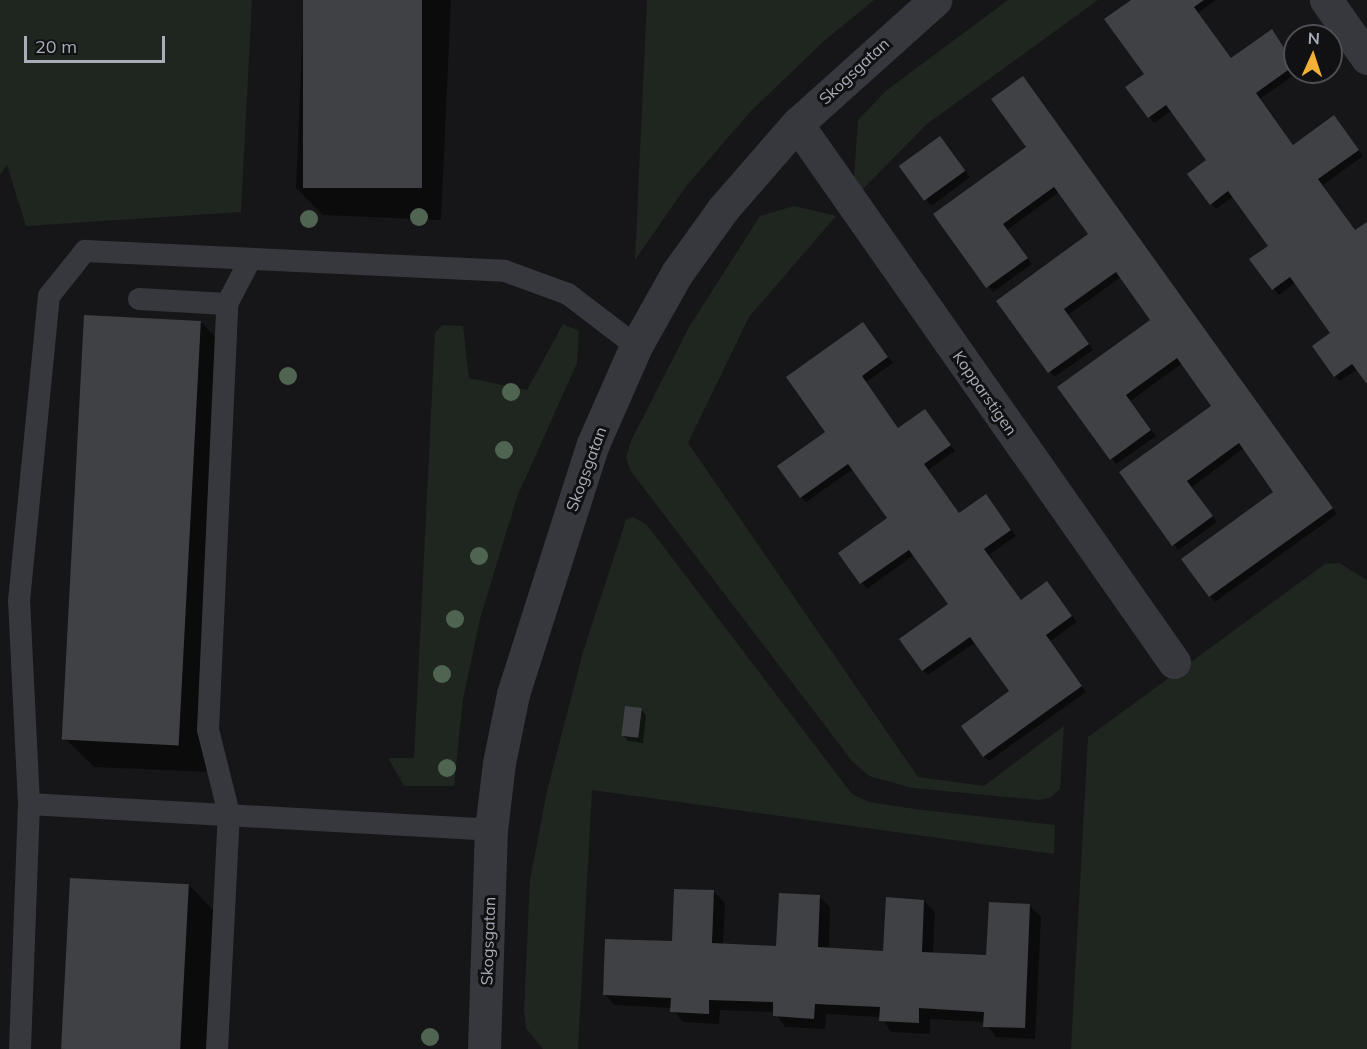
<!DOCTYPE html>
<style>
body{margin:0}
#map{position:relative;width:1367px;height:1049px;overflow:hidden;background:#161618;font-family:Mulish,sans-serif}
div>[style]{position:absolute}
.green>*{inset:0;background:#1e261f}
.shadow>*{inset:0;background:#0007}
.building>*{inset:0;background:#404145;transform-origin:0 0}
.service>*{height:22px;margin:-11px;padding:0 11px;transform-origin:11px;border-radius:11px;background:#37383d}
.minor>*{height:33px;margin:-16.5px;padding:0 16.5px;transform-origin:16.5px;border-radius:16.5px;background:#37383d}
.tertiary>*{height:33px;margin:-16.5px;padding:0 16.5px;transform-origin:16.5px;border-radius:16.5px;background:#37383d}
.trees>*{width:18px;height:18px;margin:-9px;border-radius:50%;background:#506452}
span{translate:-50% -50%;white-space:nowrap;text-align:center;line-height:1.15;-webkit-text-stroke:6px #111113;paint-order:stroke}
.street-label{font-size:16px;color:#a8adb8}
.north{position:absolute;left:1283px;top:24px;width:60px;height:60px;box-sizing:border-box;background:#111113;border:2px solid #4d4f55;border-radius:50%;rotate:3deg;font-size:16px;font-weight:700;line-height:24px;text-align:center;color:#a8adb8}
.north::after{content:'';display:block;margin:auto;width:21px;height:27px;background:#f2b134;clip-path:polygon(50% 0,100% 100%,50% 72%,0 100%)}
.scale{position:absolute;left:24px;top:36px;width:141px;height:27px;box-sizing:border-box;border:3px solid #a8adb8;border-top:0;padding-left:8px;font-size:18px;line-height:21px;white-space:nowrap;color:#a8adb8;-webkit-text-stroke:4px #111113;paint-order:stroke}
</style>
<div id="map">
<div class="green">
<div style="clip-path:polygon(0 0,252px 0,241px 212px,26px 226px,7px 165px,0 175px)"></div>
<div style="clip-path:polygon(647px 0,874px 0,824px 41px,751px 111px,687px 185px,635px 260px)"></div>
<div style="clip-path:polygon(1008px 0,1098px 0,927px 124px,862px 190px,854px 177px,858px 120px,887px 90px)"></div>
<div style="clip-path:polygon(794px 206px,836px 216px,749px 317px,688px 443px,918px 777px,984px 786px,1064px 726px,1060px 789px,1051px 797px,1040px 800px,912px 788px,869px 776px,852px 761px,630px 470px,626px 457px,631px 441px,689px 327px,760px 216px)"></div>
<div style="clip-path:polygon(563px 324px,579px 331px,577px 363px,517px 497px,480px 619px,463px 699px,454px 786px,404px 786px,388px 758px,414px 758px,435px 333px,442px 325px,463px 326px,469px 378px,527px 390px)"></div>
<div style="clip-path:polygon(633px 517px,647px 525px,852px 794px,869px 802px,915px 809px,1055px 825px,1054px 854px,592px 790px,578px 1049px,543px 1049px,526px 1028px,524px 1010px,530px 880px,547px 791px,583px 652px,626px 520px)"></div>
<div style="clip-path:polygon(1339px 563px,1367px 580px,1367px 1049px,1071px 1049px,1088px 737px,1325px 564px)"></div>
</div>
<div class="shadow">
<div style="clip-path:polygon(304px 0,451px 0,441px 220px,323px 215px,296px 188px)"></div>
<div style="clip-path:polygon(1133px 0,1216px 0,1198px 13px,1232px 59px,1272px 31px,1295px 61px,1295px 72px,1298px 72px,1260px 99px,1294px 146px,1339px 123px,1363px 156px,1323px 185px,1356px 232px,1367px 224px,1367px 381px,1358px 369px,1340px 381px,1335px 376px,1332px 333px,1296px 282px,1279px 295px,1251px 260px,1270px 247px,1234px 196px,1216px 209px,1211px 204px,1208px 161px,1172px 110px,1154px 123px,1149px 117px)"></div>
<div style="clip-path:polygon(1028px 84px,1337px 514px,1215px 602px,1210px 596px,1276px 493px,1244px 448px,1192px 487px,1217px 522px,1178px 550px,1121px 472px,1213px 406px,1183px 363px,1130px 401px,1156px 436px,1116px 464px,1059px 387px,1152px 320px,1121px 277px,1068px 315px,1093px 350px,1054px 377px,998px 301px,1090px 235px,1059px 192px,1007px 230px,1032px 264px,993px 292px,935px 214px,1028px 147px)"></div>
<div style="clip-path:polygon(945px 144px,970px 177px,931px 206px,901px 167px)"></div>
<div style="clip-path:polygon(201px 322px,228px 350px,210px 772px,94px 767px,66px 739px)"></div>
<div style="clip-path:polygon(863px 324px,893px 363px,866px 382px,899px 429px,930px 416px,955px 451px,928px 470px,960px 515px,991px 502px,1016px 536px,989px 555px,1022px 601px,1047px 583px,1077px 622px,1050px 641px,1086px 692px,989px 761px,984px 756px,1011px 692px,976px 642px,928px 675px,923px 670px,950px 604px,914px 555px,867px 589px,862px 583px,840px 553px,889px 519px,853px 469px,806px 502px,801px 497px)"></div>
<div style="clip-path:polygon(641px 709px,646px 715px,643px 743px,628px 741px,623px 735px)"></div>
<div style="clip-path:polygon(189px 885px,216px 913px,210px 1049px,64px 1049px)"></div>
<div style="clip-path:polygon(714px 892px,725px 903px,723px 945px,778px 947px,819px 896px,830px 907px,829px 949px,885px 952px,924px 901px,935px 912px,933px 954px,988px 956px,1030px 906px,1041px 917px,1035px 1039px,996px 1037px,985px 1022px,930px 1019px,930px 1034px,891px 1032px,881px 1017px,826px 1014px,825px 1029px,785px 1027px,774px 1012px,720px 1010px,719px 1024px,683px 1022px,672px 1008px,615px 1005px,604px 994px,673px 943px)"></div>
</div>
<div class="building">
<div style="left:303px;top:0;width:119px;height:188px"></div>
<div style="clip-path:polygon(1131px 0,1204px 0,1194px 7px,1231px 58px,1272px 29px,1295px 65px,1256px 93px,1293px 145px,1334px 115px,1359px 150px,1318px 179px,1355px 230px,1367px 222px,1367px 384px,1352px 364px,1334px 377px,1312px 346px,1330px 333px,1290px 277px,1272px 290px,1249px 259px,1268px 246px,1228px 191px,1210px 205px,1187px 174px,1206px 160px,1166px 105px,1148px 118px,1125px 87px,1144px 74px,1104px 19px)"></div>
<div style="clip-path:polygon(1023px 76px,1333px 508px,1209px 597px,1181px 559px,1273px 492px,1239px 443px,1187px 481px,1213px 516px,1172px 546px,1119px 472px,1211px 406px,1177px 358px,1126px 395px,1151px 430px,1110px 460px,1057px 387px,1150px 320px,1116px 272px,1064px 309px,1089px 344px,1048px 373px,996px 301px,1088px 234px,1054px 187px,1003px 224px,1028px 258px,986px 288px,933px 214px,1026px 147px,991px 99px)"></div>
<div style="left:940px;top:136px;width:43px;height:51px;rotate:54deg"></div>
<div style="left:84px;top:315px;width:117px;height:425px;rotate:3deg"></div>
<div style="clip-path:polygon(863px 322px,888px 357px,862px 376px,898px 428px,925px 409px,951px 445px,924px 464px,959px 513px,986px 494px,1011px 530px,984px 549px,1021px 600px,1047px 581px,1072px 616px,1046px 635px,1082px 686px,983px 757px,961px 726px,1009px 691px,970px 637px,922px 671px,899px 639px,948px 604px,909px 550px,860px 584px,838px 553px,887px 518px,848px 464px,800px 498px,777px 466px,825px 432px,786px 377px)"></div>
<div style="left:625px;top:706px;width:17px;height:30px;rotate:7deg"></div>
<div style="left:70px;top:878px;width:119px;height:171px;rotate:3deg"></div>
<div style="clip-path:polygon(674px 889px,714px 890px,712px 943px,776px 946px,779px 893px,820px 895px,818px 947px,883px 951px,886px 897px,924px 900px,922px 952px,986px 955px,989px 902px,1030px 904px,1025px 1028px,983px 1027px,984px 1012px,919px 1008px,919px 1023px,879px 1021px,880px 1007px,815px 1004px,814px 1019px,773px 1016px,773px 1002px,709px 1000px,709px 1014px,670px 1012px,671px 998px,603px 995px,605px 939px,672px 941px)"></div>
</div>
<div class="service">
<div style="left:139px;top:299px;width:88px;rotate:3.3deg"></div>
<div style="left:29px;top:804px;width:463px;rotate:3.2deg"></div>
<div style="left:20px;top:1049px;width:245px;rotate:-87.9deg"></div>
<div style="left:29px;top:804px;width:203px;rotate:-92.8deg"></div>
<div style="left:19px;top:601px;width:306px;rotate:-84.4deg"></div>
<div style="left:49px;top:296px;width:58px;rotate:-51.3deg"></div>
<div style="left:85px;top:251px;width:420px;rotate:2.7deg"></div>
<div style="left:505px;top:271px;width:67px;rotate:20.1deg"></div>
<div style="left:568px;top:294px;width:86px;rotate:37.4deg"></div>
<div style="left:217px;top:1049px;width:235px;rotate:-87.1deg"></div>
<div style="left:229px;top:814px;width:87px;rotate:-104deg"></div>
<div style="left:208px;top:730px;width:426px;rotate:-87.4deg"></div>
<div style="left:227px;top:304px;width:50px;rotate:-62.4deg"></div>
</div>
<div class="minor">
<div style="left:1326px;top:0;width:71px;rotate:54.7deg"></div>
<div style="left:797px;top:124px;width:657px;rotate:54.98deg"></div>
</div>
<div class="tertiary">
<div style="left:484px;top:1049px;width:219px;rotate:-88.2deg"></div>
<div style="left:491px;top:830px;width:67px;rotate:-83.2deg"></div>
<div style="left:499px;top:763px;width:70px;rotate:-78.5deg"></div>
<div style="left:513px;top:694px;width:262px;rotate:-72.3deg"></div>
<div style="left:593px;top:444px;width:107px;rotate:-66.3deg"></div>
<div style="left:636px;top:346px;width:84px;rotate:-60.7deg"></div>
<div style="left:677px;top:273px;width:79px;rotate:-54.3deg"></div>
<div style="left:723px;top:209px;width:113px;rotate:-49deg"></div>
<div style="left:797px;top:124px;width:186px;rotate:-41.9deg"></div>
</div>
<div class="trees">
<div style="left:419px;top:217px"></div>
<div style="left:309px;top:219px"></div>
<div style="left:288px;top:376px"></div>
<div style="left:511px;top:392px"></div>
<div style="left:504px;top:450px"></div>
<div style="left:479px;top:556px"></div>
<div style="left:455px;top:619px"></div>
<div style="left:442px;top:674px"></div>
<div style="left:447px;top:768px"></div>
<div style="left:430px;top:1037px"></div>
</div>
<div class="street-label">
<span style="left:854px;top:71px;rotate:-43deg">Skogsgatan</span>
<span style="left:985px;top:393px;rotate:55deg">Kopparstigen</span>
<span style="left:586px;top:469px;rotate:-70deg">Skogsgatan</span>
<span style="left:488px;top:941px;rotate:-88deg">Skogsgatan</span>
</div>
<div class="north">N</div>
<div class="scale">20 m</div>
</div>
